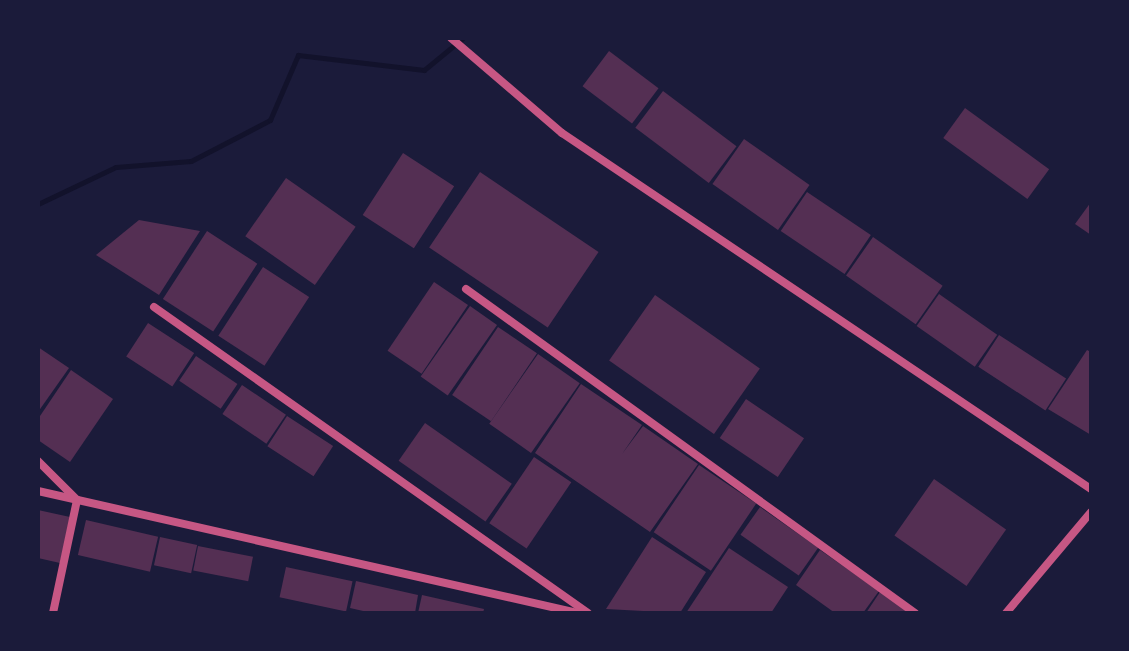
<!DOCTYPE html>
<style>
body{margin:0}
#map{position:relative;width:1129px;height:651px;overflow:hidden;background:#1b1b3a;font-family:"Asap Condensed",sans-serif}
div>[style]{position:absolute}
.stream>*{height:5px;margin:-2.5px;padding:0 2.5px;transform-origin:2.5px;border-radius:2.5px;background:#12122b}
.building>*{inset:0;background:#542f53;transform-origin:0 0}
.minor>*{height:8px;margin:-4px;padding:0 4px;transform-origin:4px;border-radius:4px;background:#c65784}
span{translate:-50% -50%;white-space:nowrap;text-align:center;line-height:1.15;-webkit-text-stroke:7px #1b1b3a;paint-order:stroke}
.frame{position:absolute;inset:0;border:40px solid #1b1b3a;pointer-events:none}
</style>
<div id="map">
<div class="stream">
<div style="left:38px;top:204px;width:86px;rotate:-25.4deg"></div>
<div style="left:116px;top:167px;width:75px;rotate:-4.6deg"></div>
<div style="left:191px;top:161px;width:89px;rotate:-27.4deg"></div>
<div style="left:270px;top:120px;width:71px;rotate:-66.7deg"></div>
<div style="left:298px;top:55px;width:127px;rotate:6.8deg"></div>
<div style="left:424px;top:70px;width:50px;rotate:-39.4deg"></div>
</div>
<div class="building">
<div style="left:609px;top:51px;width:62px;height:44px;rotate:37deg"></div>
<div style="left:663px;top:91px;width:92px;height:46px;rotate:37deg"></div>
<div style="left:965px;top:108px;width:104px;height:37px;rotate:36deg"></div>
<div style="left:744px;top:139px;width:80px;height:55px;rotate:35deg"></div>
<div style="left:403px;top:153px;width:61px;height:74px;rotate:33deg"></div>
<div style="left:480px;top:172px;width:143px;height:91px;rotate:34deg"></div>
<div style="left:286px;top:178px;width:85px;height:71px;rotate:35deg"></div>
<div style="left:807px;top:192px;width:77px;height:47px;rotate:34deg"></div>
<div style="clip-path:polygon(1091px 202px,1091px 235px,1075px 224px)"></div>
<div style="clip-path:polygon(139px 220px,200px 231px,159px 295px,96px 255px)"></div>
<div style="left:207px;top:231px;width:60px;height:81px;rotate:33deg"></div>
<div style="left:873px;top:237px;width:85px;height:47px;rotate:35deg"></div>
<div style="left:263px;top:267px;width:55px;height:82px;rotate:33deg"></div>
<div style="left:434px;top:282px;width:41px;height:83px;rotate:34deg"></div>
<div style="left:939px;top:294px;width:71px;height:39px;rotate:35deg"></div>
<div style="left:655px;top:295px;width:128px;height:80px;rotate:35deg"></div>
<div style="left:470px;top:306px;width:33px;height:86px;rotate:35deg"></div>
<div style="left:148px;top:323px;width:55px;height:40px;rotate:33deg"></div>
<div style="left:498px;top:327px;width:47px;height:82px;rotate:34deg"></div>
<div style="left:999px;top:335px;width:80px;height:38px;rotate:33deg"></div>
<div style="clip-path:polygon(38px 347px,69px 368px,38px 412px)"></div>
<div style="clip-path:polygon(1087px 350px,1091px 352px,1091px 435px,1048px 409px)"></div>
<div style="left:538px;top:354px;width:51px;height:85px;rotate:35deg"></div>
<div style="left:196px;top:356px;width:50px;height:30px;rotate:34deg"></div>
<div style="clip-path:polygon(71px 370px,113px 399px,70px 462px,38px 440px,38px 419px)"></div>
<div style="clip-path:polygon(581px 384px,642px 425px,622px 454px,643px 426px,698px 464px,650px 532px,535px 453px)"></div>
<div style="left:242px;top:385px;width:53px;height:35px;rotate:34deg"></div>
<div style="left:746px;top:399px;width:70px;height:47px;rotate:34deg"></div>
<div style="left:287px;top:416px;width:55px;height:36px;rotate:33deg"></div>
<div style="left:425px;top:423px;width:106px;height:46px;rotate:35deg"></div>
<div style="left:534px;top:457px;width:45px;height:80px;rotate:34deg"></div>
<div style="left:699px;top:465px;width:69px;height:81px;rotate:34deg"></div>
<div style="left:934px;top:479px;width:88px;height:69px;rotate:35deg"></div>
<div style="left:760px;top:507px;width:71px;height:34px;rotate:35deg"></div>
<div style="clip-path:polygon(38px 510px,70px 517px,60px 563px,38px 558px)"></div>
<div style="left:86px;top:520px;width:74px;height:36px;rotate:13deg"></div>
<div style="left:160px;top:537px;width:38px;height:29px;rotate:12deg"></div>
<div style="clip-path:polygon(652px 537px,706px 572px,680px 613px,606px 609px)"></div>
<div style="left:198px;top:546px;width:56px;height:25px;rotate:11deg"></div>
<div style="clip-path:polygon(729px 548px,788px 587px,771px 613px,686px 613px)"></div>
<div style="clip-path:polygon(820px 550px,879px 591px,863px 613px,835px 613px,796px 585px)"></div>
<div style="left:286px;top:567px;width:68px;height:31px;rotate:12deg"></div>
<div style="clip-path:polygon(356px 581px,418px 595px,415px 613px,372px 613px,350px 608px)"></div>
<div style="clip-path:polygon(880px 592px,911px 613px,866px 613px)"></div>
<div style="clip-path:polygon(422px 595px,484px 609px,483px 613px,418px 613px)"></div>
</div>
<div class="minor">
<div style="left:451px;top:38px;width:146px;rotate:40.6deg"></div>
<div style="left:562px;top:133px;width:638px;rotate:33.94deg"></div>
<div style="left:466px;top:289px;width:554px;rotate:35.81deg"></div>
<div style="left:154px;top:307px;width:531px;rotate:35.19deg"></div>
<div style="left:38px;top:461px;width:55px;rotate:45deg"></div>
<div style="left:77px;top:500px;width:116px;rotate:102deg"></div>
<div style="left:38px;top:491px;width:554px;rotate:12.73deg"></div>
<div style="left:1006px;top:613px;width:132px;rotate:-49.9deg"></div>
</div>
<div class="frame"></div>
</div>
